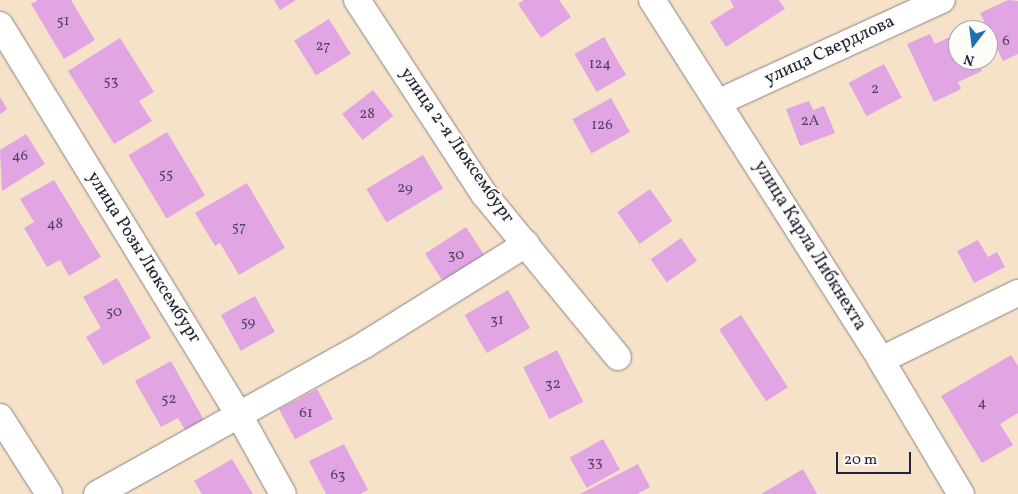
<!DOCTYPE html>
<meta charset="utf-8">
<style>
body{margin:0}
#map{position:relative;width:1018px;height:494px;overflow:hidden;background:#f5e2c8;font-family:Vollkorn,serif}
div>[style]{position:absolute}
.building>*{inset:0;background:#e1a5e3;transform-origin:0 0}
.roads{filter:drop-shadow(0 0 1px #8c8282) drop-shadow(0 0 1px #8c8282)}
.minor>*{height:26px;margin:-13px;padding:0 13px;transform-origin:13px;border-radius:13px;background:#fff}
span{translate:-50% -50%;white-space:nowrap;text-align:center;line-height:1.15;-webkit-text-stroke:4px #fdfcf7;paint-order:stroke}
.number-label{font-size:15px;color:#524365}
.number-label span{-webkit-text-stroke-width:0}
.street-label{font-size:18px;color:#22223b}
.north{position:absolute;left:948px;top:20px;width:50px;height:50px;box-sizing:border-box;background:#fdfcf7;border:1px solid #a5a5ac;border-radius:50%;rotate:195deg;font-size:14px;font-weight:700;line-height:20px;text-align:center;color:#22223b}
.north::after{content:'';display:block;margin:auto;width:18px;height:22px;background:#1f6fb2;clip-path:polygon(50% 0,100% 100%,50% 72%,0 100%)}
.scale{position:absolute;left:836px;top:452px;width:75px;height:22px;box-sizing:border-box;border:2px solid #22223b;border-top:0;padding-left:6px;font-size:15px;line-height:18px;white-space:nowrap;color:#22223b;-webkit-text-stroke:4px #fdfcf7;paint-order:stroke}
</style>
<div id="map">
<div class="building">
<div style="clip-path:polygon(38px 0,71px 0,95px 40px,64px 59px,31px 4px)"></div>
<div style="clip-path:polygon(274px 0,296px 0,280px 10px)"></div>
<div style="clip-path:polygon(524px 0,559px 0,571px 17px,541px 38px,518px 4px)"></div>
<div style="clip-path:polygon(730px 0,779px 0,785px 9px,726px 47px,710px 22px,734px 7px)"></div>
<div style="clip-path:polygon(1008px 0,1018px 1px,1018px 54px,1003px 61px,980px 13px)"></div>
<div style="left:329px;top:19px;width:41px;height:41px;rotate:58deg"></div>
<div style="clip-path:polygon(958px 33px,958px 60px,977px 60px,982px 71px,958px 82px,961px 89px,934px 102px,907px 44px,930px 34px,935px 44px)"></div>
<div style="left:604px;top:37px;width:44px;height:34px;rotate:60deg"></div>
<div style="clip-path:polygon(120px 38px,154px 92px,139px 101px,152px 121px,114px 144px,68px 71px)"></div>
<div style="left:884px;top:64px;width:38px;height:40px;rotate:62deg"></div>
<div style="left:373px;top:90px;width:33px;height:39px;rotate:52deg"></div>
<div style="clip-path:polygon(0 97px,7px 109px,0 114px)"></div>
<div style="left:611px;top:98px;width:39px;height:44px;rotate:61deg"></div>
<div style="clip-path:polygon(809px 101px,813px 110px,824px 106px,835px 133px,800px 146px,786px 109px)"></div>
<div style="left:167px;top:132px;width:74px;height:45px;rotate:59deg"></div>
<div style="clip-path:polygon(26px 134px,45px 164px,2px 191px,0 150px)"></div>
<div style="left:423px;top:155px;width:39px;height:66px;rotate:59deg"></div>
<div style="clip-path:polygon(54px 180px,101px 257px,69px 276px,60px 260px,47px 267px,24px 228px,34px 222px,20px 199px)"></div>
<div style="clip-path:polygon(247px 183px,285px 248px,239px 275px,220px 243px,215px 246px,195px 213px)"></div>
<div style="left:650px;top:189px;width:39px;height:40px;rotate:55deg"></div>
<div style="left:466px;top:227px;width:38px;height:49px;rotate:57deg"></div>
<div style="left:681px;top:238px;width:28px;height:37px;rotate:55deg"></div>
<div style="clip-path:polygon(978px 240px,988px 257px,997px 252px,1005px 267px,974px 283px,957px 251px)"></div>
<div style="clip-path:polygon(117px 278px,151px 338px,103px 365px,86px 337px,101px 328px,83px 297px)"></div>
<div style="left:508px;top:290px;width:44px;height:50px;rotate:60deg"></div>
<div style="left:255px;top:296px;width:41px;height:39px;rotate:61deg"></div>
<div style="left:741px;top:315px;width:86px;height:26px;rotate:57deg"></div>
<div style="left:557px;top:350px;width:58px;height:38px;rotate:63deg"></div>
<div style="clip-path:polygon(1011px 355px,1018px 366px,1018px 413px,1000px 424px,1013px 445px,982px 463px,941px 396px)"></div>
<div style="clip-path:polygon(171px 361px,204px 420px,185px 430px,178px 418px,161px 427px,135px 381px)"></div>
<div style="left:317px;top:389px;width:34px;height:43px;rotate:62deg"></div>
<div style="left:603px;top:439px;width:35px;height:38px;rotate:61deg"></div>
<div style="clip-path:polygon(344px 444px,368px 490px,360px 494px,326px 494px,309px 461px)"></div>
<div style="clip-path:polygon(232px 459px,253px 494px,202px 494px,194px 481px)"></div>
<div style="clip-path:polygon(638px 464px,650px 487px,637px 494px,580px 494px)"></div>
<div style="clip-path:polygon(803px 469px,817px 494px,761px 494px)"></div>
</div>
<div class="roads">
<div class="minor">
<div style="left:357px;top:0;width:232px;rotate:56.8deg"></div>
<div style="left:484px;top:194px;width:211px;rotate:50.6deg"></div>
<div style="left:652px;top:0;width:427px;rotate:57.5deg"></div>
<div style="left:881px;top:360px;width:156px;rotate:59.2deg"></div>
<div style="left:0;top:25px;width:457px;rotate:58.5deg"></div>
<div style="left:239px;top:415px;width:90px;rotate:60.9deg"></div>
<div style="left:719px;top:102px;width:245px;rotate:-24.6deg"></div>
<div style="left:881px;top:360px;width:153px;rotate:-26.1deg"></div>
<div style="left:0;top:417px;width:91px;rotate:57.5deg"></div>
<div style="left:97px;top:494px;width:308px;rotate:-29.1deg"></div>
<div style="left:366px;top:344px;width:189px;rotate:-32deg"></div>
</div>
</div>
<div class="number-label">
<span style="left:63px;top:22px">51</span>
<span style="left:1006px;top:42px">6</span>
<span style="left:323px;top:47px">27</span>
<span style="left:600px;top:65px">124</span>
<span style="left:111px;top:82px">53</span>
<span style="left:875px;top:90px">2</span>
<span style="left:367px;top:115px">28</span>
<span style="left:810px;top:122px">2А</span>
<span style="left:602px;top:126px">126</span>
<span style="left:20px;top:157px">46</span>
<span style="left:166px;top:175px">55</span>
<span style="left:405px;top:189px">29</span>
<span style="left:55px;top:225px">48</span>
<span style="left:239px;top:228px">57</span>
<span style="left:456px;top:256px">30</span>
<span style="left:114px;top:313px">50</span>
<span style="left:497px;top:321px">31</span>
<span style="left:248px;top:323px">59</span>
<span style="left:553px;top:385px">32</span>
<span style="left:169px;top:400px">52</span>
<span style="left:982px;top:404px">4</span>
<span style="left:306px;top:414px">61</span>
<span style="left:595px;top:463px">33</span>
<span style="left:338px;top:476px">63</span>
</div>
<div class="street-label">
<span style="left:830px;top:51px;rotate:-25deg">улица Свердлова</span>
<span style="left:456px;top:146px;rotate:55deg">улица 2-я Люксембург</span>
<span style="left:809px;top:246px;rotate:58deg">улица Карла Либкнехта</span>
<span style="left:143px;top:258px;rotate:58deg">улица Розы Люксембург</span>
</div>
<div class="north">N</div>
<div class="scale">20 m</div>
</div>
